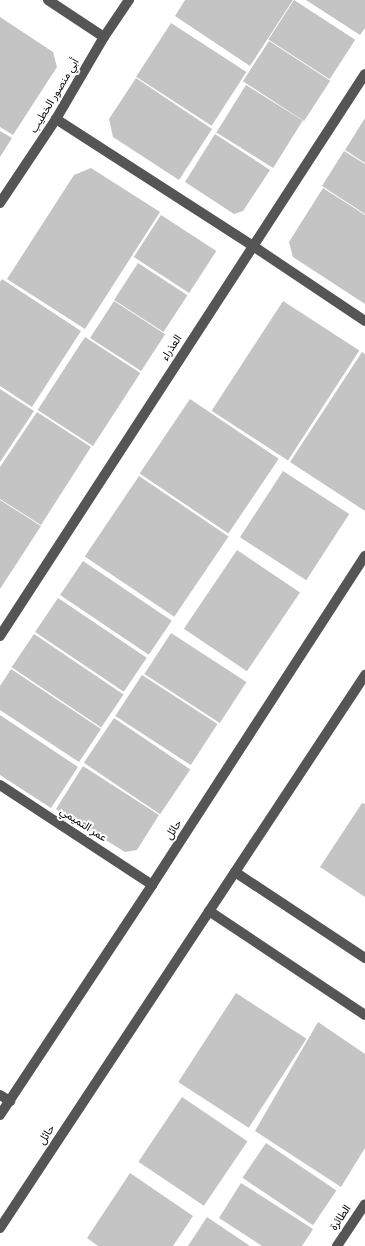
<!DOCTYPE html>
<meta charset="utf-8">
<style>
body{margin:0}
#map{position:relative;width:365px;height:1246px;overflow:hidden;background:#fff;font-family:"Fira Sans Condensed","Noto Sans Arabic",sans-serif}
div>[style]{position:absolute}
.building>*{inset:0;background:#c4c4c4;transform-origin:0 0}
.minor>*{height:10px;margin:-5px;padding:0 5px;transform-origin:5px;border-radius:5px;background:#555}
span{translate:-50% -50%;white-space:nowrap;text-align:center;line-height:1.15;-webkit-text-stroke:4px #fff;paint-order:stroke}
.street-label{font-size:11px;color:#000}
</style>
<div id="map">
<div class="building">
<div style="clip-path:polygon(185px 0,293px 0,250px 66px,175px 16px)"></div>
<div style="left:294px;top:0;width:73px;height:47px;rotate:33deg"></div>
<div style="clip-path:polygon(306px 0,365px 0,365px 28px,360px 35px)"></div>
<div style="clip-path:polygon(0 17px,53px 52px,57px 67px,13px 135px,0 127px)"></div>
<div style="left:171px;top:23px;width:90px;height:64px;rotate:33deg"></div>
<div style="left:269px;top:41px;width:73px;height:48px;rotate:33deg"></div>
<div style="clip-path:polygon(136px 78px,212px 129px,179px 180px,113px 137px,109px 119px)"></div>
<div style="left:246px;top:85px;width:67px;height:56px;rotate:32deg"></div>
<div style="clip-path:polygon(365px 118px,365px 163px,345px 150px)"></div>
<div style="clip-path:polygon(0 131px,12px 138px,0 157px)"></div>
<div style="clip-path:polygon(215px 134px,270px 170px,243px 211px,234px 214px,185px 182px)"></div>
<div style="clip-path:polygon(344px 151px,365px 164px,365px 214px,322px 186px)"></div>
<div style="clip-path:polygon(91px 168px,160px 212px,85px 329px,7px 279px,74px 175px)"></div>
<div style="clip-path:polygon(323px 188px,365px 215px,365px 304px,293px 257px,289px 242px)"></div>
<div style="left:161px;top:215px;width:66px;height:50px;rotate:33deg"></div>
<div style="left:138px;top:263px;width:59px;height:44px;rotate:33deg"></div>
<div style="clip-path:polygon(2px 279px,81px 331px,32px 407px,0 386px,0 282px)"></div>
<div style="left:114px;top:301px;width:61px;height:44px;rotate:33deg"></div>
<div style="left:283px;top:301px;width:91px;height:131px;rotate:33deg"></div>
<div style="left:85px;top:337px;width:66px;height:87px;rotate:33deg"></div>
<div style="clip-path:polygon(362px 352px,365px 354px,365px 511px,290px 462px)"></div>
<div style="clip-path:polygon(0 389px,34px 411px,0 462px)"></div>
<div style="left:190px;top:399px;width:107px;height:90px;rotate:34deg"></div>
<div style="clip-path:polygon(37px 412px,91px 447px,41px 525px,0 499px,0 467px)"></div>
<div style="left:283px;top:471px;width:79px;height:79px;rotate:33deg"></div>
<div style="left:139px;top:476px;width:108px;height:97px;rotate:34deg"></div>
<div style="clip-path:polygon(0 500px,41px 526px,0 589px)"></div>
<div style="left:237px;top:550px;width:76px;height:95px;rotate:34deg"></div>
<div style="left:83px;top:561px;width:107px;height:41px;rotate:34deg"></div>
<div style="left:58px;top:598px;width:107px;height:41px;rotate:34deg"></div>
<div style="left:171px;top:633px;width:90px;height:49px;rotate:33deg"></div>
<div style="left:34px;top:634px;width:108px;height:40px;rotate:34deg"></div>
<div style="clip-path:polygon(11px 669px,101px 729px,79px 762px,0 710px,0 686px)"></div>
<div style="left:142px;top:675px;width:90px;height:49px;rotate:33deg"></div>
<div style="clip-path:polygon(0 715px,78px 767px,51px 808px,0 775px)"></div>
<div style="left:114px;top:718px;width:92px;height:54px;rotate:34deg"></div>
<div style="clip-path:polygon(83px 766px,159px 815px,137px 850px,125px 852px,56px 809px)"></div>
<div style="clip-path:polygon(362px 803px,365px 804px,365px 897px,320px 867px)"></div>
<div style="left:236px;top:993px;width:84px;height:106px;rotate:33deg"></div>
<div style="clip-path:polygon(318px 1022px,365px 1054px,365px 1148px,341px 1187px,255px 1131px)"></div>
<div style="left:182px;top:1097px;width:79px;height:78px;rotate:34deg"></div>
<div style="left:266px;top:1143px;width:85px;height:42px;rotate:34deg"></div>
<div style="clip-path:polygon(130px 1173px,193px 1216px,173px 1246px,98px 1246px,87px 1238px)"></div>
<div style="clip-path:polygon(241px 1183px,313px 1229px,302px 1246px,262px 1246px,219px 1218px)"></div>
<div style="clip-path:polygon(207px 1217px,250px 1246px,188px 1246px)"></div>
</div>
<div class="minor">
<div style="left:48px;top:0;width:67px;rotate:33.5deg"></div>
<div style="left:56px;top:119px;width:234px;rotate:32.8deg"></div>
<div style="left:253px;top:246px;width:135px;rotate:33.8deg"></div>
<div style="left:0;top:203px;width:101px;rotate:-56.3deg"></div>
<div style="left:56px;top:119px;width:95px;rotate:-59.7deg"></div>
<div style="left:104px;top:37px;width:45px;rotate:-56deg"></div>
<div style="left:0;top:636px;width:670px;rotate:-57deg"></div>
<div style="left:0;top:785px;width:182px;rotate:33.3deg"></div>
<div style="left:235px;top:872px;width:156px;rotate:33.5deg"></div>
<div style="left:209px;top:911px;width:187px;rotate:33.7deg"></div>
<div style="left:0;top:1095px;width:12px;rotate:31deg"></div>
<div style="left:0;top:1115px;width:276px;rotate:-56.5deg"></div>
<div style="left:152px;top:885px;width:392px;rotate:-57.1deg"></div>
<div style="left:0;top:1228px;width:663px;rotate:-56.57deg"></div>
<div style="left:337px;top:1246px;width:50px;rotate:-56.3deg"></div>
</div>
<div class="street-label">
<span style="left:55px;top:96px;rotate:-59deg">أبي منصور الخطيب</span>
<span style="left:172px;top:348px;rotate:-57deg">العذراء</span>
<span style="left:83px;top:825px;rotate:33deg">عمر التميمي</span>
<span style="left:174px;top:830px;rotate:-57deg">حائل</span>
<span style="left:47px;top:1135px;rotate:-57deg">حائل</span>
<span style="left:341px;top:1218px;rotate:-56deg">الطائرة</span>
</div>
</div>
